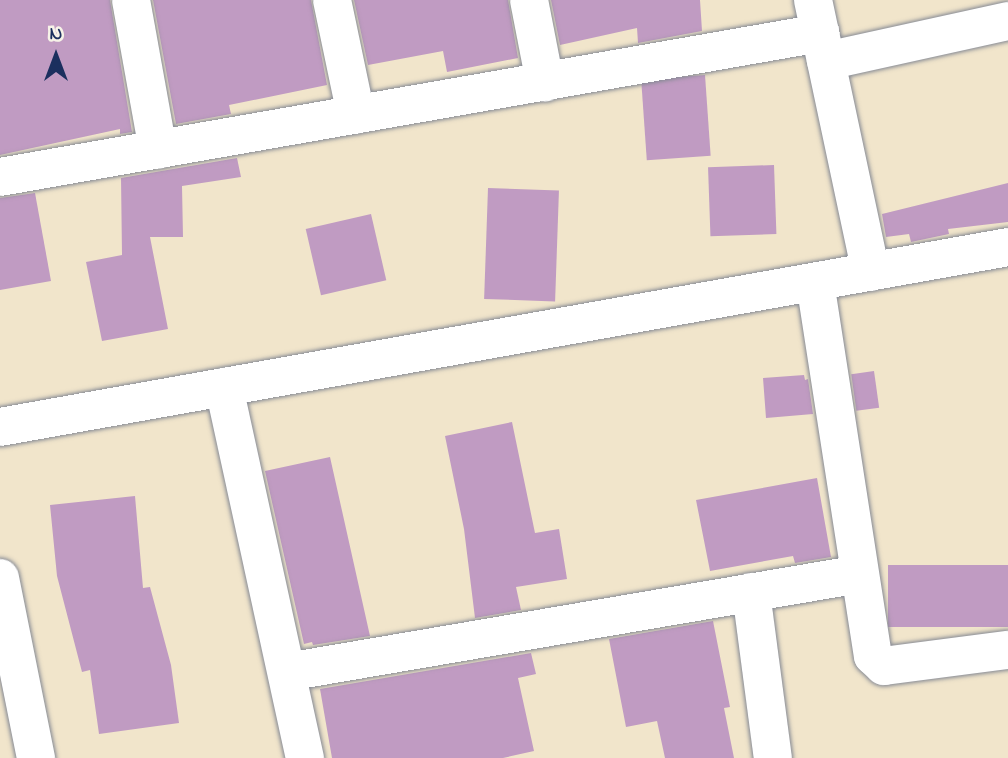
<!DOCTYPE html>
<style>
body{margin:0}
#map{position:relative;width:1008px;height:758px;overflow:hidden;background:#f1e5cb;font-family:"Indie Flower",sans-serif}
div>[style]{position:absolute}
.building>*{inset:0;background:#c09bc2;transform-origin:0 0}
.roads{filter:drop-shadow(0 0 2px #868a94) drop-shadow(0 0 2px #868a94)}
.street>*{height:38px;margin:-19px;padding:0 19px;transform-origin:19px;border-radius:19px;background:#fff}
span{translate:-50% -50%;white-space:nowrap;text-align:center;line-height:1.15;-webkit-text-stroke:7px #f7f3e8;paint-order:stroke}
.north{position:absolute;left:21px;top:21px;width:70px;height:70px;-webkit-text-stroke:5px #f7f3e8;paint-order:stroke;rotate:0deg;font-size:19px;font-weight:700;line-height:28px;text-align:center;color:#1b2f5e}
.north::after{content:'';display:block;margin:auto;width:24px;height:32px;background:#1b2f5e;clip-path:polygon(50% 0,100% 100%,50% 72%,0 100%)}
</style>
<div id="map">
<div class="building">
<div style="clip-path:polygon(0 0,110px 0,132px 132px,120px 134px,120px 129px,0 155px)"></div>
<div style="clip-path:polygon(153px 0,311px 0,327px 85px,229px 105px,231px 114px,176px 124px)"></div>
<div style="clip-path:polygon(354px 0,508px 0,518px 58px,447px 72px,443px 51px,368px 65px)"></div>
<div style="clip-path:polygon(551px 0,700px 0,702px 31px,638px 43px,637px 28px,560px 45px)"></div>
<div style="left:705px;top:75px;width:81px;height:64px;rotate:86deg"></div>
<div style="clip-path:polygon(237px 158px,241px 177px,182px 186px,183px 237px,150px 237px,168px 329px,102px 341px,86px 262px,122px 255px,121px 178px)"></div>
<div style="left:774px;top:165px;width:69px;height:66px;rotate:88deg"></div>
<div style="clip-path:polygon(1008px 183px,1008px 222px,948px 229px,949px 234px,911px 242px,909px 234px,886px 237px,882px 214px)"></div>
<div style="left:488px;top:188px;width:71px;height:111px;rotate:2deg"></div>
<div style="clip-path:polygon(35px 193px,51px 281px,0 290px,0 198px)"></div>
<div style="left:371px;top:214px;width:68px;height:67px;rotate:77deg"></div>
<div style="left:874px;top:371px;width:37px;height:23px;rotate:82deg"></div>
<div style="clip-path:polygon(804px 375px,805px 380px,808px 379px,813px 414px,766px 418px,763px 378px)"></div>
<div style="clip-path:polygon(512px 422px,535px 533px,559px 529px,567px 579px,516px 587px,521px 610px,475px 618px,464px 529px,445px 436px)"></div>
<div style="clip-path:polygon(330px 457px,370px 636px,313px 645px,312px 642px,304px 644px,265px 471px)"></div>
<div style="clip-path:polygon(817px 478px,831px 557px,795px 563px,793px 556px,710px 571px,696px 500px)"></div>
<div style="clip-path:polygon(135px 496px,143px 588px,150px 587px,171px 665px,179px 723px,99px 734px,90px 670px,82px 672px,57px 576px,50px 505px)"></div>
<div style="left:1008px;top:565px;width:62px;height:120px;rotate:90deg"></div>
<div style="clip-path:polygon(713px 621px,730px 707px,724px 708px,734px 758px,665px 758px,657px 721px,626px 727px,609px 639px)"></div>
<div style="clip-path:polygon(531px 653px,536px 674px,518px 678px,534px 751px,503px 758px,332px 758px,320px 689px)"></div>
</div>
<div class="roads">
<div class="street">
<div style="left:131px;top:0;width:152px;rotate:79.8deg"></div>
<div style="left:332px;top:0;width:117px;rotate:78.2deg"></div>
<div style="left:529px;top:0;width:84px;rotate:79deg"></div>
<div style="left:813px;top:0;width:278px;rotate:78deg"></div>
<div style="left:826px;top:61px;width:186px;rotate:-12.4deg"></div>
<div style="left:0;top:177px;width:833px;rotate:-9.96deg"></div>
<div style="left:815px;top:282px;width:378px;rotate:81.2deg"></div>
<div style="left:873px;top:656px;width:15px;rotate:42deg"></div>
<div style="left:884px;top:666px;width:125px;rotate:-7.4deg"></div>
<div style="left:224px;top:387px;width:380px;rotate:77.7deg"></div>
<div style="left:0;top:427px;width:1024px;rotate:-10.12deg"></div>
<div style="left:0;top:578px;width:184px;rotate:78.7deg"></div>
<div style="left:751px;top:592px;width:167px;rotate:82.5deg"></div>
<div style="left:287px;top:672px;width:581px;rotate:-9.71deg"></div>
</div>
</div>
<div class="north">N</div>
</div>
